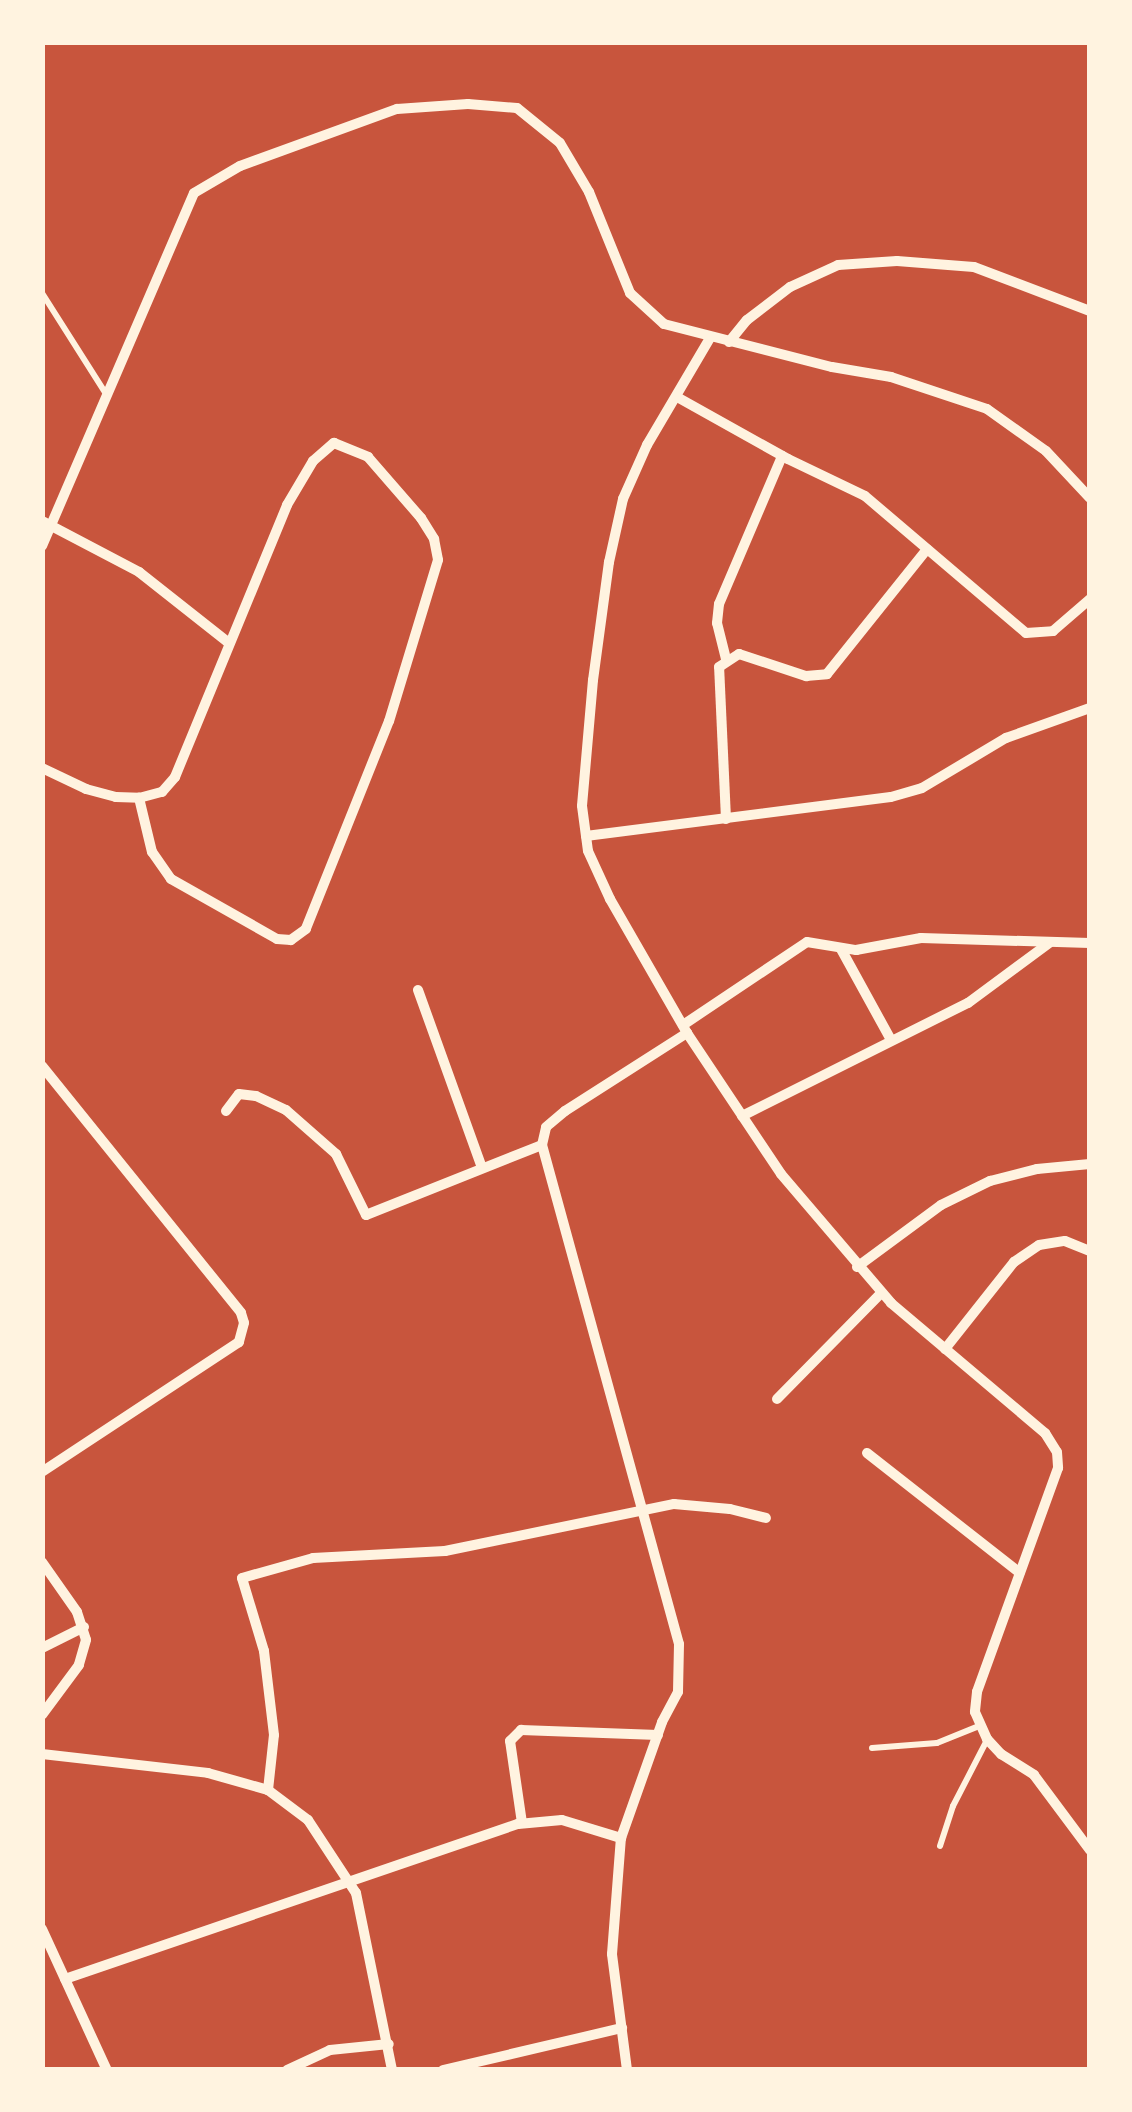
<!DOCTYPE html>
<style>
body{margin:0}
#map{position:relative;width:1132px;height:2112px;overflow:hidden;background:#c8553d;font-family:"Roboto Serif",serif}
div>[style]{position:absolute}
.service>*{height:6px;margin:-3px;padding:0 3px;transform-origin:3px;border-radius:3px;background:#fff3e0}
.minor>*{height:10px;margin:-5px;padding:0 5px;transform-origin:5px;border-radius:5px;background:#fff3e0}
span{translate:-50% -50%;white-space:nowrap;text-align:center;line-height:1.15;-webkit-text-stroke:10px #fff3e0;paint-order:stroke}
.frame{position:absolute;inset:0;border:45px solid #fff3e0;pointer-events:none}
</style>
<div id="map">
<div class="service">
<div style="left:42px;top:293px;width:120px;rotate:57.6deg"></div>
<div style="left:872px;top:1748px;width:65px;rotate:-4.4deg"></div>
<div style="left:937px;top:1743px;width:45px;rotate:-22deg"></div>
<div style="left:940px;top:1846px;width:42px;rotate:-72deg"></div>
<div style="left:953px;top:1806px;width:74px;rotate:-62.7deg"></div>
</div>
<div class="minor">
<div style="left:710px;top:338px;width:124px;rotate:120.5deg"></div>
<div style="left:647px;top:445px;width:59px;rotate:114deg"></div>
<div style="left:623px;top:499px;width:65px;rotate:102.5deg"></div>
<div style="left:609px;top:562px;width:119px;rotate:97.7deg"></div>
<div style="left:593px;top:680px;width:126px;rotate:95deg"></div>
<div style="left:582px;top:806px;width:45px;rotate:82.4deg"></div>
<div style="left:588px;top:851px;width:53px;rotate:65.4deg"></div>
<div style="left:610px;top:899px;width:155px;rotate:60.1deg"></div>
<div style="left:687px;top:1033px;width:169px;rotate:56.3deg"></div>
<div style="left:781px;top:1174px;width:170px;rotate:49.5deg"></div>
<div style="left:891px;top:1303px;width:202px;rotate:40.2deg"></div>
<div style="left:1045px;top:1433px;width:22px;rotate:58deg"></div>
<div style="left:1057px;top:1452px;width:16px;rotate:86deg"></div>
<div style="left:1058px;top:1468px;width:238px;rotate:109.9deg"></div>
<div style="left:977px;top:1692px;width:20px;rotate:96deg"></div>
<div style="left:975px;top:1712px;width:30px;rotate:66deg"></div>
<div style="left:987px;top:1739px;width:21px;rotate:47deg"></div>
<div style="left:1001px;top:1754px;width:39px;rotate:32deg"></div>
<div style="left:1034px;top:1775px;width:94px;rotate:53.3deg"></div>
<div style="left:729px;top:342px;width:28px;rotate:-51deg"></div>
<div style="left:747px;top:320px;width:54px;rotate:-37.5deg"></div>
<div style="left:790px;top:287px;width:53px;rotate:-24.6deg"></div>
<div style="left:838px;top:265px;width:59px;rotate:-3.9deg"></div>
<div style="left:897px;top:261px;width:77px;rotate:4.5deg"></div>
<div style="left:974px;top:267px;width:124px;rotate:20.8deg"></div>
<div style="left:677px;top:397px;width:127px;rotate:29.2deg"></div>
<div style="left:788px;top:459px;width:85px;rotate:25.7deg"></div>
<div style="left:865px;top:496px;width:211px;rotate:40.4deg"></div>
<div style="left:1026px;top:633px;width:27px;rotate:-4deg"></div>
<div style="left:1053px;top:631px;width:49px;rotate:-40.9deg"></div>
<div style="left:42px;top:521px;width:110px;rotate:27.7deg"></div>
<div style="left:139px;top:572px;width:115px;rotate:38.3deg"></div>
<div style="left:42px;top:546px;width:384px;rotate:-66.7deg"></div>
<div style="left:194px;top:193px;width:53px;rotate:-30.4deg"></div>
<div style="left:240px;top:166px;width:167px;rotate:-20deg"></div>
<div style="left:397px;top:109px;width:71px;rotate:-4deg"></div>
<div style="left:468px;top:104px;width:49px;rotate:4.7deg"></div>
<div style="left:517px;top:108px;width:55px;rotate:39.1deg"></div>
<div style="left:560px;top:143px;width:57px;rotate:59.4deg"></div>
<div style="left:589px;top:192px;width:109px;rotate:67.9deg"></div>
<div style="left:630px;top:293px;width:46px;rotate:42.4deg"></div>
<div style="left:664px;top:324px;width:173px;rotate:14.4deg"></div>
<div style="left:832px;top:367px;width:60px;rotate:9.6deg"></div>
<div style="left:891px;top:377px;width:101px;rotate:18.4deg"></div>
<div style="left:987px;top:409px;width:72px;rotate:35.4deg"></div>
<div style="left:1046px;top:451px;width:64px;rotate:46.9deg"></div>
<div style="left:726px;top:659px;width:37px;rotate:-104deg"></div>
<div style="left:717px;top:623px;width:19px;rotate:-84deg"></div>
<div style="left:719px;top:604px;width:161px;rotate:-66.9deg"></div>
<div style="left:42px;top:768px;width:49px;rotate:25.5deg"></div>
<div style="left:86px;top:789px;width:31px;rotate:15deg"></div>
<div style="left:116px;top:797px;width:23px;rotate:2deg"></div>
<div style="left:139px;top:798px;width:24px;rotate:-15deg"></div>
<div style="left:162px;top:792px;width:20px;rotate:-49deg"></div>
<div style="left:175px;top:777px;width:294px;rotate:-67.6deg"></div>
<div style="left:287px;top:505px;width:51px;rotate:-59.4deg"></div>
<div style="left:313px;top:461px;width:28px;rotate:-41deg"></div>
<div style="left:334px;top:443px;width:37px;rotate:22deg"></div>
<div style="left:368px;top:457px;width:81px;rotate:49deg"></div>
<div style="left:421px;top:518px;width:25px;rotate:58deg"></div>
<div style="left:434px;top:539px;width:21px;rotate:79deg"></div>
<div style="left:438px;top:560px;width:168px;rotate:106.9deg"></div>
<div style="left:389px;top:721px;width:224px;rotate:111.8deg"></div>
<div style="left:306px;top:929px;width:19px;rotate:144deg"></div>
<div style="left:291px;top:940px;width:14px;rotate:-176deg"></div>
<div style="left:277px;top:939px;width:122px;rotate:-150.5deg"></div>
<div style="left:171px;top:879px;width:33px;rotate:-125deg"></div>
<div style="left:152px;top:852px;width:56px;rotate:-103.5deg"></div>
<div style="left:726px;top:819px;width:152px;rotate:-92.6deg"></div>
<div style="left:719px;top:667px;width:24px;rotate:-33deg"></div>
<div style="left:739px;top:654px;width:71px;rotate:18.2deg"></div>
<div style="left:806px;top:676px;width:21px;rotate:-5deg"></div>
<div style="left:827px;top:674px;width:160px;rotate:-51.3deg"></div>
<div style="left:586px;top:836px;width:307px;rotate:-7.3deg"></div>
<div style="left:891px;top:797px;width:32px;rotate:-16deg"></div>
<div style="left:922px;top:788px;width:98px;rotate:-30.8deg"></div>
<div style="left:1006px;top:738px;width:89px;rotate:-19.7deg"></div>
<div style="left:841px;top:949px;width:102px;rotate:61.2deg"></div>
<div style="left:418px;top:990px;width:189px;rotate:70.2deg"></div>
<div style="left:683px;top:1025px;width:149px;rotate:-33.8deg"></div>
<div style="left:807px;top:942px;width:50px;rotate:9.3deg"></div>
<div style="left:856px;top:950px;width:66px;rotate:-10.5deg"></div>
<div style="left:921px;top:938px;width:169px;rotate:1.7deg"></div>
<div style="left:42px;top:1066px;width:317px;rotate:51.1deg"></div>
<div style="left:241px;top:1313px;width:10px;rotate:73deg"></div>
<div style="left:244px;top:1323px;width:20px;rotate:105deg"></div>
<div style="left:239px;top:1342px;width:236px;rotate:146.6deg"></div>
<div style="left:226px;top:1111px;width:21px;rotate:-53deg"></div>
<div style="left:239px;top:1094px;width:17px;rotate:7deg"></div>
<div style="left:256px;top:1096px;width:33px;rotate:25deg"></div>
<div style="left:286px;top:1110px;width:67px;rotate:41.3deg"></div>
<div style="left:336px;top:1154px;width:68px;rotate:63.8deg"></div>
<div style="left:366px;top:1215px;width:189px;rotate:-21.7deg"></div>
<div style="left:742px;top:1116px;width:253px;rotate:-26.6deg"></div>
<div style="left:968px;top:1003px;width:101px;rotate:-36.5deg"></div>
<div style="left:857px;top:1267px;width:104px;rotate:-36.4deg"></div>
<div style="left:941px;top:1205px;width:55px;rotate:-26.1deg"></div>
<div style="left:990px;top:1181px;width:49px;rotate:-14.3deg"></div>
<div style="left:1037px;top:1169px;width:53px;rotate:-5.4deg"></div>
<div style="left:945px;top:1349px;width:111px;rotate:-51.6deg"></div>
<div style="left:1014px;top:1262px;width:30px;rotate:-34deg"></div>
<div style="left:1039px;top:1245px;width:26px;rotate:-9deg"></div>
<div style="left:1065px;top:1241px;width:27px;rotate:22deg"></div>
<div style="left:777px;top:1399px;width:148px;rotate:-45.5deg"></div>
<div style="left:867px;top:1453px;width:194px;rotate:38.1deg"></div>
<div style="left:42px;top:1562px;width:61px;rotate:55deg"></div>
<div style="left:77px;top:1612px;width:29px;rotate:72deg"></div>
<div style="left:86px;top:1640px;width:26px;rotate:106deg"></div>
<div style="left:79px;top:1665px;width:62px;rotate:126.5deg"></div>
<div style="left:42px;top:1648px;width:47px;rotate:-26.6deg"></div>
<div style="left:42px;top:1754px;width:167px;rotate:6.5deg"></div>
<div style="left:208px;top:1773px;width:62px;rotate:15.8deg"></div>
<div style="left:268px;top:1790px;width:50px;rotate:36.9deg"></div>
<div style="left:308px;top:1820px;width:87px;rotate:56.7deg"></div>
<div style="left:356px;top:1893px;width:181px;rotate:78.5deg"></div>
<div style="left:268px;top:1790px;width:55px;rotate:-83.8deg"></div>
<div style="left:274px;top:1735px;width:85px;rotate:-96.8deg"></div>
<div style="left:264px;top:1651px;width:76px;rotate:-106.8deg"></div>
<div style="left:242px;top:1578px;width:74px;rotate:-15.7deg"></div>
<div style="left:313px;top:1558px;width:132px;rotate:-3deg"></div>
<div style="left:445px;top:1551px;width:234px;rotate:-11.6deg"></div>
<div style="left:674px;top:1504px;width:56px;rotate:5.1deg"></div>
<div style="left:730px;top:1509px;width:37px;rotate:14deg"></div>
<div style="left:522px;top:1823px;width:83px;rotate:-98.3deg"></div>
<div style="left:510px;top:1741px;width:16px;rotate:-45deg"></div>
<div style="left:521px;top:1730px;width:137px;rotate:2.1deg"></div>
<div style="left:42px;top:1929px;width:155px;rotate:65.3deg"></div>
<div style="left:65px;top:1979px;width:479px;rotate:-18.9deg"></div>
<div style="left:518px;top:1824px;width:44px;rotate:-5.2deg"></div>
<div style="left:562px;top:1820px;width:62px;rotate:17deg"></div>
<div style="left:287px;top:2070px;width:47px;rotate:-24.9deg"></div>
<div style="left:330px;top:2050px;width:59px;rotate:-5.8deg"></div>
<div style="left:443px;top:2070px;width:184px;rotate:-13.2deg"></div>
<div style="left:627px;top:2070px;width:117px;rotate:-97.4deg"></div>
<div style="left:612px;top:1954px;width:116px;rotate:-85.6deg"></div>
<div style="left:621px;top:1838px;width:123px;rotate:-70.5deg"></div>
<div style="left:662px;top:1722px;width:34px;rotate:-62deg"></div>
<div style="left:678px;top:1692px;width:48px;rotate:-88.8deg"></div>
<div style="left:679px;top:1644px;width:517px;rotate:-105.35deg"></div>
<div style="left:542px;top:1145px;width:18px;rotate:-77deg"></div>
<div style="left:546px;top:1127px;width:25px;rotate:-40deg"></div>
<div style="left:565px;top:1111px;width:145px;rotate:-32.6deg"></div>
</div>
<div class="frame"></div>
</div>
